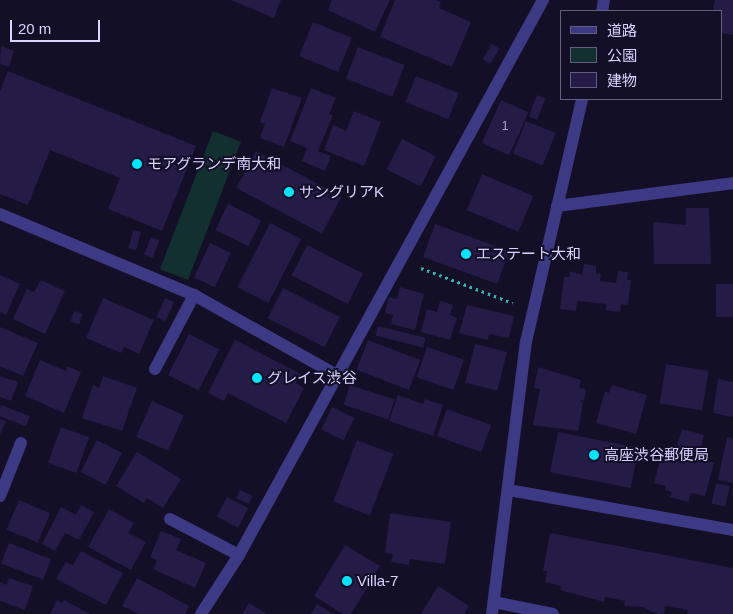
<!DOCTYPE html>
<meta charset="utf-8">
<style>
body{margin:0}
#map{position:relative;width:733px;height:614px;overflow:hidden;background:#130f26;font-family:Helvetica,"Noto Sans JP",sans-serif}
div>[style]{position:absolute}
.green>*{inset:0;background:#12302f;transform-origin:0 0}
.building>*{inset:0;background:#241b47;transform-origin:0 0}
.path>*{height:3px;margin-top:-1.5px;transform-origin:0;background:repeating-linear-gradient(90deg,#2fb8b0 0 2.5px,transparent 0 6.5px)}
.lane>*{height:12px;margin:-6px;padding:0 6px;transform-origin:6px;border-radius:6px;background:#3d3a85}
.street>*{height:12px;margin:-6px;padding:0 6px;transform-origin:6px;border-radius:6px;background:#3d3a85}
.dots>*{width:14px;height:14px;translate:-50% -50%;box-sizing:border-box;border:2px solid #130f26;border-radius:50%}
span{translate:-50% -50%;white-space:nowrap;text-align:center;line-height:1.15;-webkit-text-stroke:4px #130f26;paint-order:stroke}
.number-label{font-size:12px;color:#aca6d1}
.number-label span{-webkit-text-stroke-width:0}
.poi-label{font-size:15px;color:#d9d4ff}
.left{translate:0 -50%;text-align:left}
.legend{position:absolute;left:560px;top:10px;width:162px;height:90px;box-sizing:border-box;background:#130f26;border:1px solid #625e7d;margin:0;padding:6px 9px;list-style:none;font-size:15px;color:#d9d4ff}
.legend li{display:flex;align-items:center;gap:10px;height:25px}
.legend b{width:25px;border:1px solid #625e7d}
.scale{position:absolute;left:10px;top:20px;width:90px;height:22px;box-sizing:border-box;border:2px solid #d9d4ff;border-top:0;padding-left:6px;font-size:15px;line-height:18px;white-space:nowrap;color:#d9d4ff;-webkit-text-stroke:4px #130f26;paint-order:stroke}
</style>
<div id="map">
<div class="green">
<div style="left:213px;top:131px;width:30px;height:148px;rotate:21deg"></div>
</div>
<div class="building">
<div style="clip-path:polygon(231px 0,281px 0,274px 18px)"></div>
<div style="clip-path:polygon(332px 0,390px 0,375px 32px,328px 10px)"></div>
<div style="clip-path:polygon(395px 0,435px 0,441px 2px,439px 8px,471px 22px,452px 67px,380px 37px)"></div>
<div style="clip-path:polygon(715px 0,733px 0,733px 35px,722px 33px,722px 11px,713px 11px)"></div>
<div style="left:313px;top:22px;width:42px;height:37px;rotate:22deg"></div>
<div style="left:492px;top:44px;width:9px;height:18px;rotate:32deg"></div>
<div style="clip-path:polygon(1px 46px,14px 51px,9px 67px,0 64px)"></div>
<div style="left:358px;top:47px;width:50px;height:34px;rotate:21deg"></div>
<div style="clip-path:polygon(8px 71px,196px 146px,162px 231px,108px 209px,120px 178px,50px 150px,28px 205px,0 194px,0 91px)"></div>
<div style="left:416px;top:76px;width:46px;height:28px;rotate:22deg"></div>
<div style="clip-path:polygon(272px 88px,302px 98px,284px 147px,260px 138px,265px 124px,260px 122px)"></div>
<div style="clip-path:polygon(311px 88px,336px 98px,329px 114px,333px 115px,318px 151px,331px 156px,325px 171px,302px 161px,307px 148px,290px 141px)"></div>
<div style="left:537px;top:95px;width:9px;height:23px;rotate:21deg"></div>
<div style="left:501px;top:100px;width:30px;height:47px;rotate:24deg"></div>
<div style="clip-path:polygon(354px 111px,381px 122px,364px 166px,324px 150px,333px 125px,346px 131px)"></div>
<div style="left:526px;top:121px;width:32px;height:35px;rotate:22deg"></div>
<div style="left:402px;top:139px;width:38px;height:34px;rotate:27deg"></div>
<div style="left:256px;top:151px;width:97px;height:42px;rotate:28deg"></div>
<div style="left:482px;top:174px;width:56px;height:39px;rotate:23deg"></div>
<div style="left:228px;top:204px;width:37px;height:29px;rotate:26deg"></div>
<div style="clip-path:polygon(686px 208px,709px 208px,711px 264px,654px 264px,653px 222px,686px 225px)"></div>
<div style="left:270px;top:223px;width:35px;height:72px;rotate:27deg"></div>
<div style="left:435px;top:224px;width:79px;height:35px;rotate:20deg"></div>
<div style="left:133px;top:230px;width:8px;height:19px;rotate:14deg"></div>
<div style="left:151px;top:237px;width:9px;height:19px;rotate:21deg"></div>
<div style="left:210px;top:243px;width:23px;height:38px;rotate:25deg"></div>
<div style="left:307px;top:245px;width:63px;height:34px;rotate:27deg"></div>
<div style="clip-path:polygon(584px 264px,596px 266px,596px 274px,601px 274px,600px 281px,616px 283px,618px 271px,628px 272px,627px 280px,631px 280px,628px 305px,621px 304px,620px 312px,606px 310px,606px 304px,577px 301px,576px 311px,560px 309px,564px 277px,569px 277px,570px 271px,582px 275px)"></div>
<div style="clip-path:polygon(0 275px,20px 284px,6px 315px,0 312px)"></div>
<div style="clip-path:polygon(41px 280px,65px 291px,45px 334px,13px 319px,27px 289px,34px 292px)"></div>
<div style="left:716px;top:284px;width:17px;height:33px"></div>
<div style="clip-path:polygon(400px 287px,424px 294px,415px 330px,391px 324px,393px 315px,385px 313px,389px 297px,397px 299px)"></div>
<div style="left:283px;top:288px;width:64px;height:34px;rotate:27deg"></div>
<div style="clip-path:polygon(103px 298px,154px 320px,139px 354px,124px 347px,121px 353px,86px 338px)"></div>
<div style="left:165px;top:298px;width:10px;height:21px;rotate:24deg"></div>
<div style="clip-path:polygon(440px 301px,453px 305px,450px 315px,457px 318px,450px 340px,421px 332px,427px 309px,437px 312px)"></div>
<div style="clip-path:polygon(467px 305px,514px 316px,509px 338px,489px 334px,488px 340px,459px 333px)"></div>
<div style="left:74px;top:311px;width:9px;height:11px;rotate:18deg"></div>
<div style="left:378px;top:326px;width:49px;height:10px;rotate:14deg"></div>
<div style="clip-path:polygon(0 327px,38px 343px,23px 376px,0 366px)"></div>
<div style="left:189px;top:334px;width:34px;height:46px;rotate:27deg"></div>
<div style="clip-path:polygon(235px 340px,301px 374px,296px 383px,304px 388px,286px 423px,228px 393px,224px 401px,208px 393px)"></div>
<div style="left:368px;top:340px;width:56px;height:32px;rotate:21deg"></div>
<div style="left:475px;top:344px;width:33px;height:40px;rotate:14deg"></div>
<div style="left:427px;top:347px;width:39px;height:32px;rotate:19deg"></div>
<div style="clip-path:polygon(40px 360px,66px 371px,67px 366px,81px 372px,64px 413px,25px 396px)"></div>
<div style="left:666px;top:364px;width:43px;height:40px;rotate:9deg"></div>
<div style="clip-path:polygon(538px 367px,581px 380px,579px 388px,586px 389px,584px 401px,580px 400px,583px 403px,578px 431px,533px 425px,540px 389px,534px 388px)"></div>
<div style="clip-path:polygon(0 376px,18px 382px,11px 401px,0 397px)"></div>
<div style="clip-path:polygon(103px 376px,137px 388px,122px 431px,82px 418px,93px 385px,99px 388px)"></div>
<div style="clip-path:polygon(718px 379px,733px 382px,733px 417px,713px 413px)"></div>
<div style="left:350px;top:385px;width:47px;height:21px;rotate:18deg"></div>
<div style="clip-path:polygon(612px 385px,647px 395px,636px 434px,596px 423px,605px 391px,609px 393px)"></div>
<div style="clip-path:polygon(398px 395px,423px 404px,425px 399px,443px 405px,433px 436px,389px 421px)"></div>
<div style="left:152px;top:401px;width:35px;height:39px;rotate:24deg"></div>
<div style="left:1px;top:405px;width:31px;height:11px;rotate:21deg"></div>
<div style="left:332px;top:407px;width:25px;height:25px;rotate:26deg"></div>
<div style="left:447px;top:409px;width:47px;height:29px;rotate:20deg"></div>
<div style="clip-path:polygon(0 419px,6px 421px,0 435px)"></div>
<div style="left:61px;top:427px;width:30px;height:38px;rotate:20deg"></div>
<div style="clip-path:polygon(682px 429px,704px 435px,698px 458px,714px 463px,705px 496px,691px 493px,688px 502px,670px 497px,672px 492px,665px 490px,666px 486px,654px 483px,664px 446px,676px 449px)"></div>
<div style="left:558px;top:432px;width:82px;height:41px;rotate:11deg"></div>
<div style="clip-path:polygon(727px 437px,733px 439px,733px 483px,718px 480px)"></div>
<div style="left:97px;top:440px;width:28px;height:36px;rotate:27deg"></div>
<div style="left:357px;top:440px;width:39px;height:66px;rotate:21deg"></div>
<div style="clip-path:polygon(137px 452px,181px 479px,163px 508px,147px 498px,144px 503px,116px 486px)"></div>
<div style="left:716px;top:483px;width:14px;height:21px;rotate:12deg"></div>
<div style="left:240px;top:490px;width:14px;height:9px;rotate:25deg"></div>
<div style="left:227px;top:497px;width:24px;height:22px;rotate:28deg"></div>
<div style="left:19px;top:500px;width:34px;height:32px;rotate:23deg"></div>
<div style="clip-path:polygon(81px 505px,94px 512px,79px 540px,65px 533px,55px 551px,42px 544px,61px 507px,76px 515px)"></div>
<div style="clip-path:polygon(109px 509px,134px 523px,128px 533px,146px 542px,131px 570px,88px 547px)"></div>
<div style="clip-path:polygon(390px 513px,451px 522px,445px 564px,410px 559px,409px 565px,391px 562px,393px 554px,385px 553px)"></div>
<div style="clip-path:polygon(161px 531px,181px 539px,176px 550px,206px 563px,195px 588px,153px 569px,157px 560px,150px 557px)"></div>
<div style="clip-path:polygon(550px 533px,733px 568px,733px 614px,687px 614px,688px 610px,665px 606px,664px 614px,658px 614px,642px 607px,624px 606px,625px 601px,605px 597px,604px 602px,560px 590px,561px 586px,545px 582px,547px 571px,543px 571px)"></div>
<div style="left:9px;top:543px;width:45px;height:22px;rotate:21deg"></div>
<div style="clip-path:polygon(345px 545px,380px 566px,351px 614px,343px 614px,314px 596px)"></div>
<div style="clip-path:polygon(81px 551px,123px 573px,106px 605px,56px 579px,66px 562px,73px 565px)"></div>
<div style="clip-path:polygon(9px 578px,33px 586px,25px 610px,0 601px,0 582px,6px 585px)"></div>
<div style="clip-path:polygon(137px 578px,189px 606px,185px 614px,139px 614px,122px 606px)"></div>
<div style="clip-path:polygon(438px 586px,469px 606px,464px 614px,421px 614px)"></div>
<div style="clip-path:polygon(57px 600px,62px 603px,64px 600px,90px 614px,50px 614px)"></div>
<div style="clip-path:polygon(249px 603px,267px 614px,242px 614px)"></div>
<div style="clip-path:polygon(317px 604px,333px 614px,311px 614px)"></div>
</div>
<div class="path">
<div style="left:421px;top:268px;width:98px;rotate:20.8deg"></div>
</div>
<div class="lane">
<div style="left:0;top:496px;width:57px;rotate:-68.4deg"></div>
<div style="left:170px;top:519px;width:78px;rotate:27.6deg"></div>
<div style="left:494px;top:602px;width:60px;rotate:11.5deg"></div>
</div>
<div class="street">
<div style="left:602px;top:11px;width:11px;rotate:-80deg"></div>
<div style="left:557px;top:206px;width:177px;rotate:-7.4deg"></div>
<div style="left:0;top:214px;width:210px;rotate:22.7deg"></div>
<div style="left:194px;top:295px;width:162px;rotate:29.3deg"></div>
<div style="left:155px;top:369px;width:84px;rotate:-62.2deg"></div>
<div style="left:508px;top:490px;width:229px;rotate:10.1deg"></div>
<div style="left:201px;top:614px;width:70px;rotate:-57.2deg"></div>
<div style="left:239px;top:555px;width:633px;rotate:-61.29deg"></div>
<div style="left:492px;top:614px;width:274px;rotate:-82.9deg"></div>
<div style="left:526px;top:342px;width:249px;rotate:-77deg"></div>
</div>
<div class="dots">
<div style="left:137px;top:164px;background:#00e5ff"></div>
<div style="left:289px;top:192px;background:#00e5ff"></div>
<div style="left:466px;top:254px;background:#00e5ff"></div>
<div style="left:257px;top:378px;background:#00e5ff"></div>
<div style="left:594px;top:455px;background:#00e5ff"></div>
<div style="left:347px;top:581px;background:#00e5ff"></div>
</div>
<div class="number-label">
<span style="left:505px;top:127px">1</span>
</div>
<div class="poi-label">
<span class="left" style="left:147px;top:164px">モアグランデ南大和</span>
<span class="left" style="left:299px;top:192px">サングリアK</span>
<span class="left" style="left:476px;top:254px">エステート大和</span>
<span class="left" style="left:267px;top:378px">グレイス渋谷</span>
<span class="left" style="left:604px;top:455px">高座渋谷郵便局</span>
<span class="left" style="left:357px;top:581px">Villa-7</span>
</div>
<ul class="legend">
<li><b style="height:6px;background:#3d3a85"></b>道路</li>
<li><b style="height:14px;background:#12302f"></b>公園</li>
<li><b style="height:14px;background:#241b47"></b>建物</li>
</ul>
<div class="scale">20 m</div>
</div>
